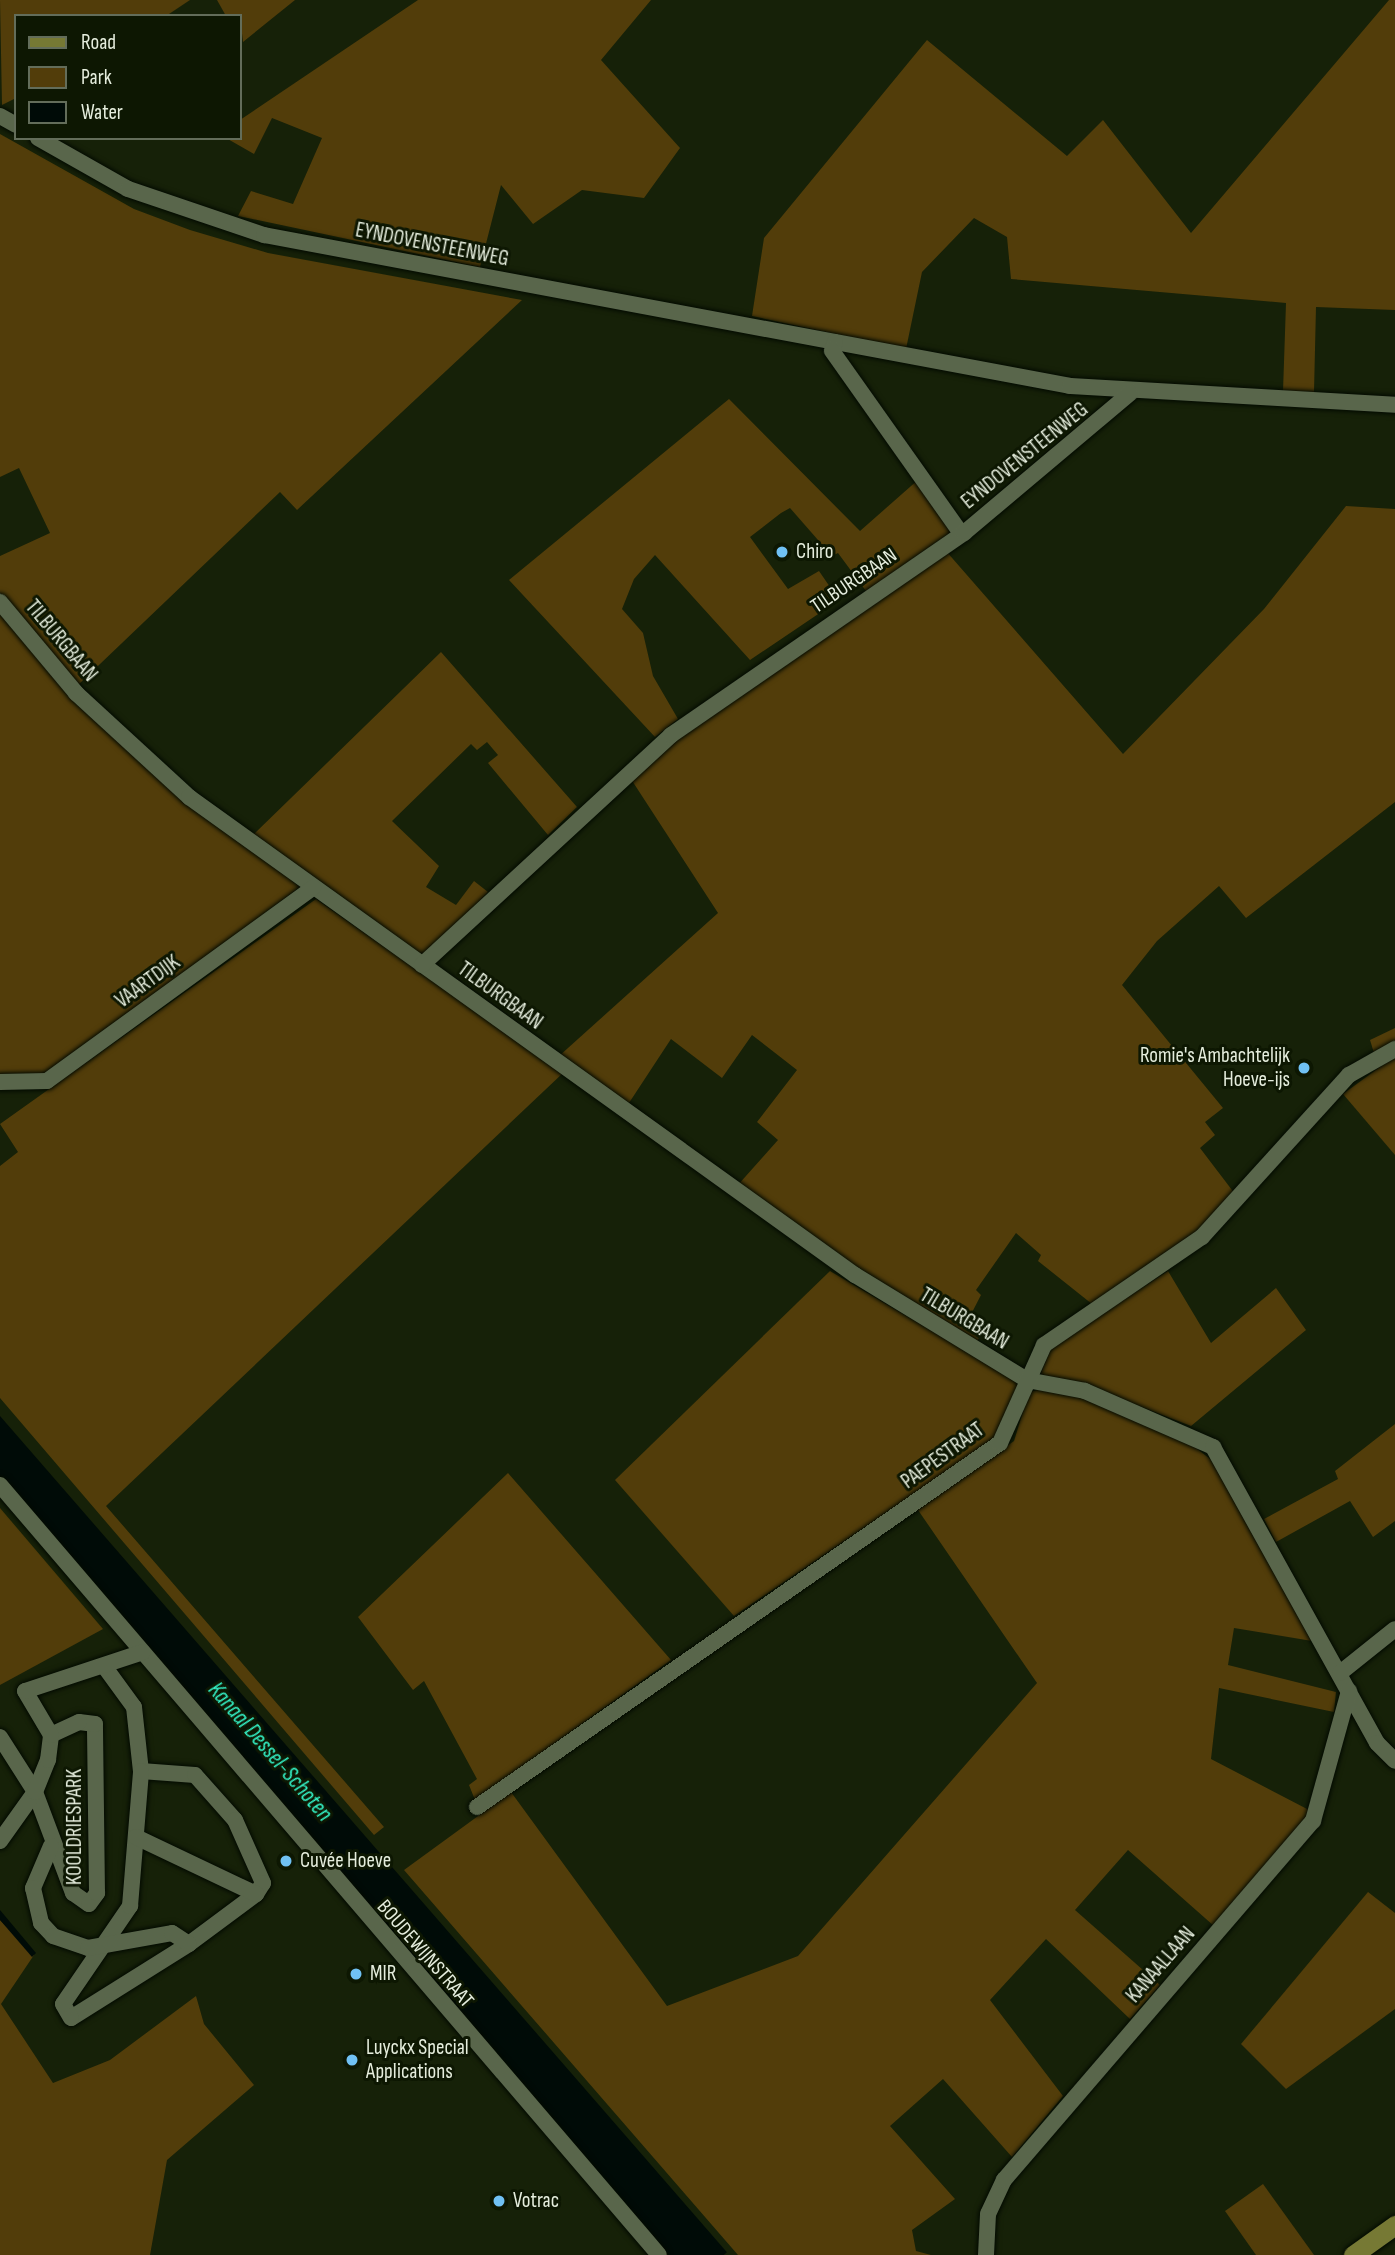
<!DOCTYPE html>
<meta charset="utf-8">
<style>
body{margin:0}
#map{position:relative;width:1395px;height:2255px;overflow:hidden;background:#162108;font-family:"Sofia Sans Condensed",sans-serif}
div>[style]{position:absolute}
.green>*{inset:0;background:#523d0a}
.water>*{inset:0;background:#000b07;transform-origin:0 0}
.roads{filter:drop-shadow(0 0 2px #030a00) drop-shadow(0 0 2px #030a00)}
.minor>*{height:16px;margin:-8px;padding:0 8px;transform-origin:8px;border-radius:8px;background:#59664b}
.major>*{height:19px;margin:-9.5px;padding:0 9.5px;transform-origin:9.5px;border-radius:9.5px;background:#767934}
.dots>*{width:19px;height:19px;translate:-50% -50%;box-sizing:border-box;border:4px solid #0d1702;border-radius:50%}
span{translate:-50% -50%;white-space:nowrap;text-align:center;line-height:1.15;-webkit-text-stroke:6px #0d1702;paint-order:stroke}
.street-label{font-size:21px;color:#e5eddd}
.poi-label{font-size:21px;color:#e5eddd}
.left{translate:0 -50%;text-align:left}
.right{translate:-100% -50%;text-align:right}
.water-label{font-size:23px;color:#34f3c8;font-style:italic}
.legend{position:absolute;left:14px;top:14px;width:228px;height:126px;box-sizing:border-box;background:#0d1702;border:2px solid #636d5a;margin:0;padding:9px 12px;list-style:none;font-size:21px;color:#e5eddd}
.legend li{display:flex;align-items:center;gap:14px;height:35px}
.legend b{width:35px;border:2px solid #636d5a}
</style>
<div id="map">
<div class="green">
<div style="clip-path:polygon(0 0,190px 0,166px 16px,16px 16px,16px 98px,2px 105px)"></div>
<div style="clip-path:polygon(217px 0,295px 0,243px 42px,240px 16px,226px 16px)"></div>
<div style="clip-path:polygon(418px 0,651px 0,601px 60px,680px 148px,644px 198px,582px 190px,533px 224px,501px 185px,480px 267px,238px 216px,251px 191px,293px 204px,322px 138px,272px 118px,254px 154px,226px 138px,240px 138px,240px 120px)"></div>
<div style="clip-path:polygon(1389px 0,1395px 0,1395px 310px,1316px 307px,1314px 392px,1283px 391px,1286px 303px,1011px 279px,1007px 237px,974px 218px,922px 272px,906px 349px,752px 316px,764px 238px,927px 40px,1067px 156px,1103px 120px,1191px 233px)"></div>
<div style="clip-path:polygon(0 134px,134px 209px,190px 230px,268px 253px,522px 300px,297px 510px,280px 492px,77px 686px,0 593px,0 556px,50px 533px,19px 468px,0 477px)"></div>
<div style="clip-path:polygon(729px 399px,860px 531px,919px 479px,954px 530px,866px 591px,838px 553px,832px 556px,790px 508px,781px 513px,750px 537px,788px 589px,819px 571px,839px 600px,750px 660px,655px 555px,634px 579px,622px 609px,643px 633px,653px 676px,678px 719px,655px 737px,509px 580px)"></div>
<div style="clip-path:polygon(1346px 506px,1395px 509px,1395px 802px,1246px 918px,1219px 886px,1157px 941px,1122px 985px,1223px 1108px,1205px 1122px,1215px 1135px,1200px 1148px,1235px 1194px,1196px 1232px,1092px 1304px,1038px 1261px,1041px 1255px,1016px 1233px,976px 1290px,981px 1295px,965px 1326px,979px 1338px,974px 1346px,737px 1186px,778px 1140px,757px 1122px,797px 1070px,752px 1035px,722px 1078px,671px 1039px,627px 1106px,558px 1057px,718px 913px,629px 776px,660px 746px,946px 551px,1123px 754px,1264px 609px)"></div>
<div style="clip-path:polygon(0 612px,76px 704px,155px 775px,300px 887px,43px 1077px,0 1077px)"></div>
<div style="clip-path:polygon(441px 652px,577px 807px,548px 835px,488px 763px,498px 755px,487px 742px,477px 750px,471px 744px,392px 821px,439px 866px,426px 887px,456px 905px,474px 881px,488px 892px,424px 958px,252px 836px)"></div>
<div style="clip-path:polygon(316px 899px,563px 1073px,106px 1506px,384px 1827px,374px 1835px,0 1398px,0 1166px,18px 1152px,0 1124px)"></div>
<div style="clip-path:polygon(1395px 1028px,1395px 1043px,1374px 1053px,1370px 1040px)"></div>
<div style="clip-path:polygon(1395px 1056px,1395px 1155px,1343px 1094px)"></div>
<div style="clip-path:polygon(830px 1271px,1022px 1384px,1000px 1435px,734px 1616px,615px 1480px)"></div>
<div style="clip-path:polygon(1168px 1271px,1211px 1343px,1276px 1288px,1306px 1330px,1191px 1426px,1085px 1385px,1040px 1375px,1052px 1346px)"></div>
<div style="clip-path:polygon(1038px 1390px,1081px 1396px,1187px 1441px,1214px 1462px,1312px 1641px,1234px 1628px,1228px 1665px,1336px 1692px,1334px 1712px,1219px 1688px,1211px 1759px,1309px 1810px,1302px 1829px,1214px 1926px,1128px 1850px,1075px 1910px,1160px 1985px,1130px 2019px,1046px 1939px,990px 2000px,1063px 2096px,1012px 2157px,943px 2079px,890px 2126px,955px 2199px,912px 2230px,916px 2251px,931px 2255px,738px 2255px,404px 1870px,511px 1792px,667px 2006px,798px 1956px,1037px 1683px,918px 1510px,1014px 1441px,1029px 1392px)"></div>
<div style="clip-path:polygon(1395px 1424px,1395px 1521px,1373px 1537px,1350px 1501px,1276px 1542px,1264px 1519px,1338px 1479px,1335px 1471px)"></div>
<div style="clip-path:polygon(508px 1473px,671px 1660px,475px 1800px,469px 1785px,477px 1779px,424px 1681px,413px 1690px,358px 1617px)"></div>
<div style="clip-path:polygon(0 1508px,103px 1629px,0 1685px)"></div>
<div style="clip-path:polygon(1368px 1892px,1395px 1913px,1395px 2009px,1286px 2089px,1241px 2044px)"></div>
<div style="clip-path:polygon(0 1920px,34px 1955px,1px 2004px,53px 2083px,110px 2060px,196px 1996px,204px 2024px,254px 2085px,167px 2160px,150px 2255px,0 2255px)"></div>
<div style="clip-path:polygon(1263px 2184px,1314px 2255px,1256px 2255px,1225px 2211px)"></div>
</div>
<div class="water">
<div style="left:0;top:1416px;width:1108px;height:46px;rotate:49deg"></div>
<div style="clip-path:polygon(0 1910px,36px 1953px,32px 1957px,0 1920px)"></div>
</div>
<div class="roads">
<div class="minor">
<div style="left:0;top:116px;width:18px;rotate:29deg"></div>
<div style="left:38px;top:138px;width:103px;rotate:29.5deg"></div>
<div style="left:128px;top:189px;width:144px;rotate:18.7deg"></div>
<div style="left:264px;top:235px;width:820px;rotate:10.61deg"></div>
<div style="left:1070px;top:386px;width:326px;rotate:3.3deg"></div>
<div style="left:835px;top:342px;width:9px;rotate:108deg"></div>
<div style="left:832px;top:351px;width:223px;rotate:54.7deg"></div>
<div style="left:0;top:602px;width:119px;rotate:50.1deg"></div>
<div style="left:76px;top:693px;width:154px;rotate:42.6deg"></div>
<div style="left:189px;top:797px;width:820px;rotate:35.67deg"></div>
<div style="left:855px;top:1275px;width:202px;rotate:31.4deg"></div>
<div style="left:1027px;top:1380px;width:59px;rotate:10.7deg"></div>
<div style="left:1085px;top:1391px;width:140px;rotate:23.6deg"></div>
<div style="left:1213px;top:1447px;width:338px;rotate:61deg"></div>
<div style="left:1377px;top:1743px;width:25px;rotate:45deg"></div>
<div style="left:422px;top:965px;width:339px;rotate:-42.7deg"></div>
<div style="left:671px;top:735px;width:356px;rotate:-34.6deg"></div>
<div style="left:964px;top:533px;width:217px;rotate:-40.1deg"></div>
<div style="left:0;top:1082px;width:47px;rotate:-1.2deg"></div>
<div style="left:47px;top:1081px;width:329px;rotate:-36deg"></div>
<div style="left:0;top:1485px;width:1013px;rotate:49.44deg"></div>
<div style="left:104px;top:1666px;width:51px;rotate:53.8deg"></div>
<div style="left:134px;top:1707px;width:64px;rotate:83.8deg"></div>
<div style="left:141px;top:1771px;width:54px;rotate:4.2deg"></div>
<div style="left:195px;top:1775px;width:60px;rotate:48.4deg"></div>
<div style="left:235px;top:1820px;width:69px;rotate:66deg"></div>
<div style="left:263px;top:1883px;width:13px;rotate:122deg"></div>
<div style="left:256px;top:1894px;width:84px;rotate:143.3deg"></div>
<div style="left:189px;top:1944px;width:139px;rotate:147.9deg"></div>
<div style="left:71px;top:2018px;width:16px;rotate:-120deg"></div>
<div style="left:63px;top:2004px;width:119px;rotate:-55.6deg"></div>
<div style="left:130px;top:1906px;width:135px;rotate:-85.3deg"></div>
<div style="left:1340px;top:1673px;width:70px;rotate:-38.7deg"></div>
<div style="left:0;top:1737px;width:65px;rotate:57.5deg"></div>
<div style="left:35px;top:1792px;width:108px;rotate:69.4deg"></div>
<div style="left:73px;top:1893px;width:19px;rotate:35deg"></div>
<div style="left:89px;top:1904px;width:14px;rotate:-54deg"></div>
<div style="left:97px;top:1893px;width:169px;rotate:-90.7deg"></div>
<div style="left:95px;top:1724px;width:16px;rotate:-173deg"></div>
<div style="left:79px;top:1722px;width:31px;rotate:155deg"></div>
<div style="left:477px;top:1807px;width:637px;rotate:-34.84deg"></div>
<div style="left:1000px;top:1443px;width:107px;rotate:-65.8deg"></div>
<div style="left:1044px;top:1345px;width:191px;rotate:-34.4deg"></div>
<div style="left:1202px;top:1237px;width:219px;rotate:-47.8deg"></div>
<div style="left:1349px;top:1075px;width:53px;rotate:-29.5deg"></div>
<div style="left:136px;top:1837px;width:133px;rotate:25.4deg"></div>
<div style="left:0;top:1841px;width:60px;rotate:-54.5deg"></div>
<div style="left:35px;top:1792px;width:35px;rotate:-68deg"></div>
<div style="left:48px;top:1760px;width:25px;rotate:-83deg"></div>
<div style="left:51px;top:1735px;width:51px;rotate:-120.6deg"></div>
<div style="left:25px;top:1691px;width:124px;rotate:-18.3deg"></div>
<div style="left:51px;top:1846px;width:46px;rotate:113.2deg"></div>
<div style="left:33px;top:1888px;width:36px;rotate:77deg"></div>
<div style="left:41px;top:1923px;width:18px;rotate:47deg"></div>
<div style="left:53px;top:1936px;width:37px;rotate:19deg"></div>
<div style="left:88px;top:1948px;width:85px;rotate:-10.1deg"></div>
<div style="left:172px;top:1933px;width:20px;rotate:33deg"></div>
<div style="left:986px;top:2255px;width:41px;rotate:-87.2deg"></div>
<div style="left:988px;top:2214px;width:38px;rotate:-65deg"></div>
<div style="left:1004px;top:2180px;width:474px;rotate:-49.3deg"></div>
<div style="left:1313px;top:1821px;width:135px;rotate:-74.5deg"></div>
</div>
<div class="major">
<div style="left:1353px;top:2255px;width:52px;rotate:-35.5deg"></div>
</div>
</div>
<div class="dots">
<div style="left:782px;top:552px;background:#70c1f4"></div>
<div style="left:1304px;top:1068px;background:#70c1f4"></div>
<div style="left:286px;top:1861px;background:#70c1f4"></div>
<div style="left:356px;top:1974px;background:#70c1f4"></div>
<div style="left:352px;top:2060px;background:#70c1f4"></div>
<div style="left:499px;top:2201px;background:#70c1f4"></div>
</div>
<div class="street-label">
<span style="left:432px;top:245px;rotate:11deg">EYNDOVENSTEENWEG</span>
<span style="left:1025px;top:456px;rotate:-39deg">EYNDOVENSTEENWEG</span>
<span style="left:854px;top:581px;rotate:-34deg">TILBURGBAAN</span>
<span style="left:61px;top:641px;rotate:50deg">TILBURGBAAN</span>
<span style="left:148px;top:982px;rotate:-36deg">VAARTDIJK</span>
<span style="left:500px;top:996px;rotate:36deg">TILBURGBAAN</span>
<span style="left:964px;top:1319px;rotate:31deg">TILBURGBAAN</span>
<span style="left:943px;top:1456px;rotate:-36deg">PAEPESTRAAT</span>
<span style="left:75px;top:1827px;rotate:-90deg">KOOLDRIESPARK</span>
<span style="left:425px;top:1954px;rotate:49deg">BOUDEWIJNSTRAAT</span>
<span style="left:1161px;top:1965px;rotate:-49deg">KANAALLAAN</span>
</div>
<div class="poi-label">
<span class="left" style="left:796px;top:552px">Chiro</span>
<span class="right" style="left:1290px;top:1068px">Romie's Ambachtelijk<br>Hoeve-ijs</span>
<span class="left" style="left:300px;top:1861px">Cuvée Hoeve</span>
<span class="left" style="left:370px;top:1974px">MIR</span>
<span class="left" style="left:366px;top:2060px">Luyckx Special<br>Applications</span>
<span class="left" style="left:513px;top:2201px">Votrac</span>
</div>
<div class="water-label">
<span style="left:270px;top:1752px;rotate:49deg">Kanaal Dessel-Schoten</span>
</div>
<ul class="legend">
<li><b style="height:9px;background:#767934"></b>Road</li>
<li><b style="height:19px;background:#523d0a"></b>Park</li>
<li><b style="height:19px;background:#000b07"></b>Water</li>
</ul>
</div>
